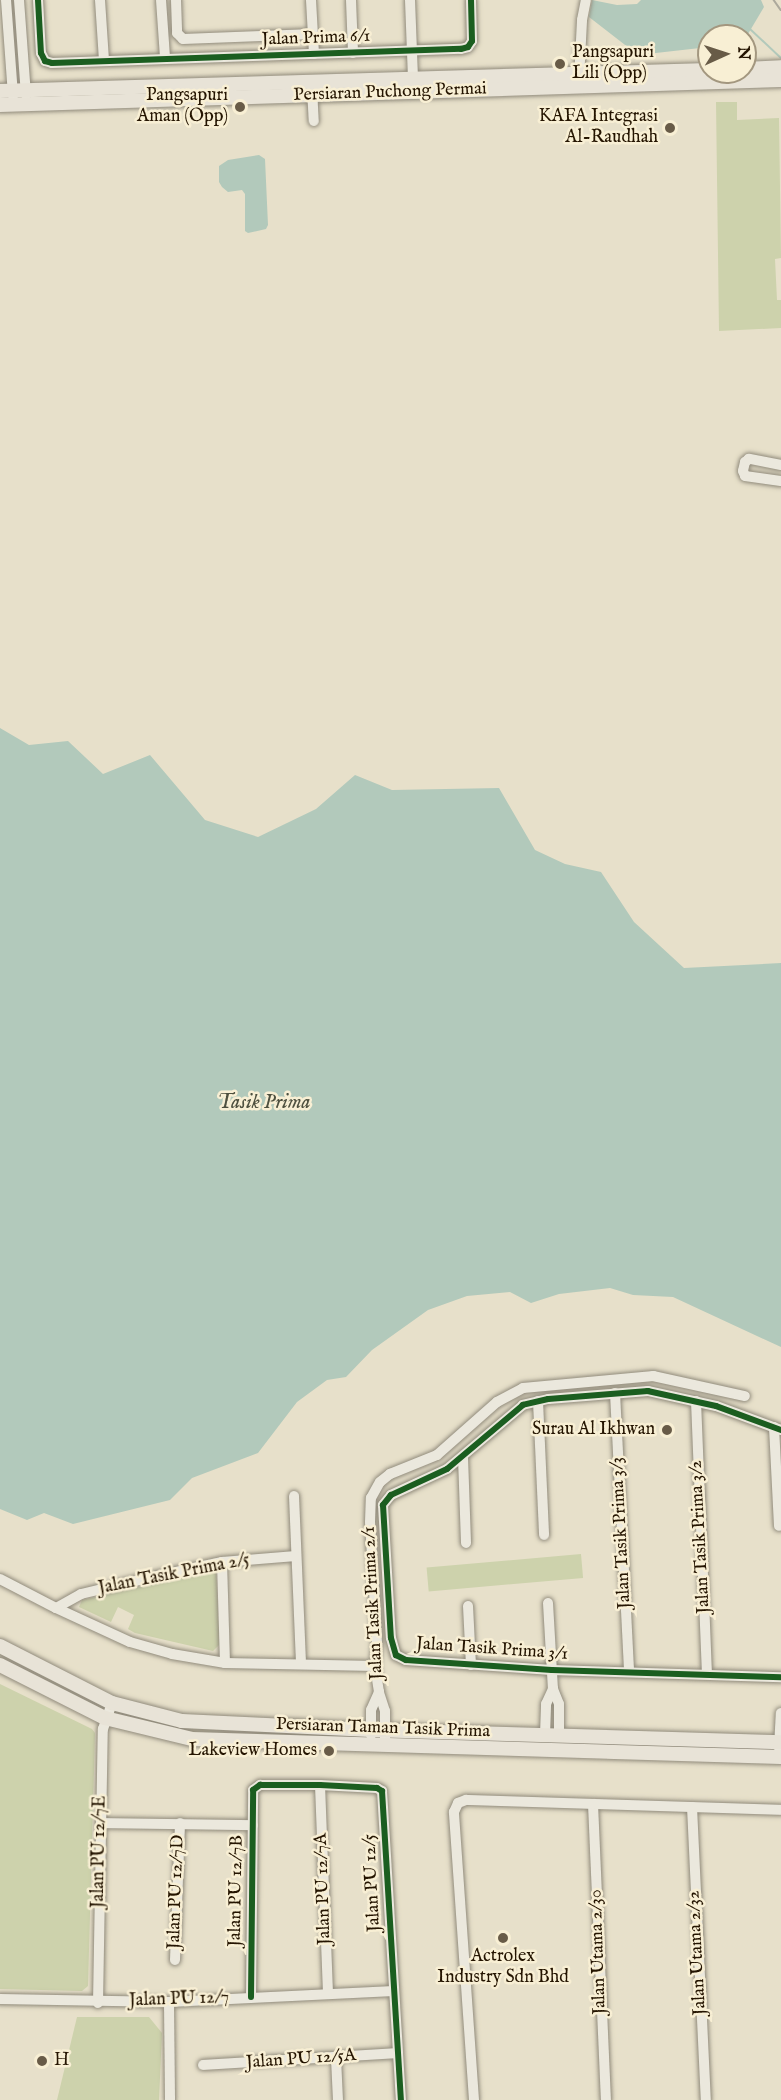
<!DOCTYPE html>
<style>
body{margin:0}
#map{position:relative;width:781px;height:2100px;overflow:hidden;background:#e7e0ca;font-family:"IM FELL English",serif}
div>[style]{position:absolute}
.green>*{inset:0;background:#cdd2ac;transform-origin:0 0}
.water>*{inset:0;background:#b2c9bb}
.stream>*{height:2px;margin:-1px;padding:0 1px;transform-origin:1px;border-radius:1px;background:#b2c9bb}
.roads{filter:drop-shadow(0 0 2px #918b7c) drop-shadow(0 0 2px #918b7c)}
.minor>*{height:10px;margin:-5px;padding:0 5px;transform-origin:5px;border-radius:5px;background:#ebe8dd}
.major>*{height:14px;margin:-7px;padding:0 7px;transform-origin:7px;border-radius:7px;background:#e8e3d7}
.tram>*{height:1.5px;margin:-0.75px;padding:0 0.75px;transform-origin:0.75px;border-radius:0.75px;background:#ada99c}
.cycleway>*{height:6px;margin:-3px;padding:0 3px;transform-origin:3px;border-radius:3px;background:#1b5e20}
.dots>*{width:16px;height:16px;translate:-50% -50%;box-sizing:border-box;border:3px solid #f8efd4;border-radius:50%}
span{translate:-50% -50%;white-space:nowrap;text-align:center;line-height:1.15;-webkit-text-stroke:5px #f8efd4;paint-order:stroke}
.street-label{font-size:18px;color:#241400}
.poi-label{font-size:18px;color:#241400}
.left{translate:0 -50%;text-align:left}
.right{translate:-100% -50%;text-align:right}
.water-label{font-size:20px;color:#4e503f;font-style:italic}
.north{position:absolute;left:697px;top:24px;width:60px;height:60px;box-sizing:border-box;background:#f8efd4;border:2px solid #a3977f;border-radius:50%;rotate:87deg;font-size:16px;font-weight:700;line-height:24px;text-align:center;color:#241400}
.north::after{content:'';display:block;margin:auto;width:21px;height:27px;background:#685b47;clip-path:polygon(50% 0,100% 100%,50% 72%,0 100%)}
</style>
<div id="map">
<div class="green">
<div style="clip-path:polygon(716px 102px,737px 102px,737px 120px,779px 118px,781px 258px,775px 259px,777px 300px,781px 300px,781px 328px,719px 331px)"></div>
<div style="left:581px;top:1554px;width:24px;height:155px;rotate:85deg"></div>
<div style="clip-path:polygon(209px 1571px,216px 1573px,220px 1644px,213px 1651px,135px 1633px,128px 1629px,134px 1615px,118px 1607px,111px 1622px,79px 1607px,82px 1600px)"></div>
<div style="clip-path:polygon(0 1684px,92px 1729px,95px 1733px,88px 1986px,82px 1991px,0 1989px)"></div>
<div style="clip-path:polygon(77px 2017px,149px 2017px,162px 2033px,159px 2100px,57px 2100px)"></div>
</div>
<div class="water">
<div style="clip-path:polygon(592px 0,617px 5px,637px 4px,641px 0,761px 0,764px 7px,745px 39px,745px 36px,709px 36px,709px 47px,638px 55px,589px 17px)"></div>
<div style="clip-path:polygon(259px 155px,265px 159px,268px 225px,266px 229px,248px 233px,245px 231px,245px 194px,242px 190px,228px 192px,222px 187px,219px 182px,219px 166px,228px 160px)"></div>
<div style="clip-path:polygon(0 728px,29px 745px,68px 741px,103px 774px,150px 755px,205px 820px,258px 837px,316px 809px,355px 775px,392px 790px,499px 788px,535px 850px,565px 864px,601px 872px,634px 922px,684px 968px,781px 963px,781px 1347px,673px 1297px,633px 1295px,610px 1288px,559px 1294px,531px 1303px,510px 1292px,467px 1296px,428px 1310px,372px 1350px,346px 1377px,327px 1380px,297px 1402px,258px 1453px,192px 1478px,170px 1500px,73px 1524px,44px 1513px,27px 1520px,0 1509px)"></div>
</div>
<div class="stream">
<div style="left:750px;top:29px;width:42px;rotate:43.1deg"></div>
</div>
<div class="roads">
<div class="minor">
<div style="left:6px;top:0;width:96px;rotate:85.8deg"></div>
<div style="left:19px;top:0;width:95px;rotate:85.8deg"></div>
<div style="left:38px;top:0;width:53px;rotate:86.8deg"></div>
<div style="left:41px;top:53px;width:9px;rotate:63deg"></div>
<div style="left:45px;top:61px;width:7px;rotate:16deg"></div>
<div style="left:52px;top:63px;width:409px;rotate:-2deg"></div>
<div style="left:461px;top:49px;width:7px;rotate:-16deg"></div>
<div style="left:468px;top:47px;width:7px;rotate:-56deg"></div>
<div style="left:472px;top:41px;width:41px;rotate:-91.4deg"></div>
<div style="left:100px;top:0;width:61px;rotate:86.2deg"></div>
<div style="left:161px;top:0;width:57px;rotate:86deg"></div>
<div style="left:176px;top:0;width:33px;rotate:88deg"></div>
<div style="left:177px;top:33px;width:8px;rotate:45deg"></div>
<div style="left:183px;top:39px;width:130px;rotate:-2.2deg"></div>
<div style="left:311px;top:0;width:54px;rotate:86.8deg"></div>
<div style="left:351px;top:0;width:53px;rotate:87.8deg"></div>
<div style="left:410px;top:0;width:79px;rotate:87.8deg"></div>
<div style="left:579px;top:80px;width:60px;rotate:-87.1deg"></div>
<div style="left:582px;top:20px;width:20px;rotate:-79deg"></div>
<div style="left:312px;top:88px;width:33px;rotate:87deg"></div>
<div style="left:781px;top:465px;width:33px;rotate:-169deg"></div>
<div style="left:749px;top:459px;width:5px;rotate:143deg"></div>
<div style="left:745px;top:462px;width:9px;rotate:103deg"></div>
<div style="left:743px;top:471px;width:5px;rotate:68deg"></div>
<div style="left:745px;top:476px;width:36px;rotate:8deg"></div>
<div style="left:615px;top:1393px;width:279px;rotate:87.1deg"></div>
<div style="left:538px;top:1401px;width:134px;rotate:87.4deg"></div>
<div style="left:696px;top:1401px;width:273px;rotate:87.7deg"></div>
<div style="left:774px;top:1427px;width:99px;rotate:87.1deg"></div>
<div style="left:781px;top:1430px;width:69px;rotate:-159.7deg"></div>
<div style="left:716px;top:1406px;width:70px;rotate:-167.6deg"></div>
<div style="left:648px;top:1391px;width:100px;rotate:175.4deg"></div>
<div style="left:548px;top:1399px;width:26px;rotate:167deg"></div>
<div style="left:523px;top:1405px;width:99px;rotate:139.9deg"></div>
<div style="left:447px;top:1469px;width:62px;rotate:155.1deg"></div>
<div style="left:391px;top:1495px;width:13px;rotate:129deg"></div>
<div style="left:383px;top:1505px;width:133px;rotate:86.6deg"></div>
<div style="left:391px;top:1638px;width:18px;rotate:74deg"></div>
<div style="left:396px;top:1655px;width:11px;rotate:27deg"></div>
<div style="left:406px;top:1660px;width:146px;rotate:3.9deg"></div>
<div style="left:552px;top:1670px;width:229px;rotate:1.8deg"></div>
<div style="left:463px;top:1457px;width:86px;rotate:88deg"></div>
<div style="left:294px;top:1496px;width:168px;rotate:87.6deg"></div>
<div style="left:222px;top:1562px;width:101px;rotate:88.3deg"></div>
<div style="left:0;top:1579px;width:63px;rotate:27.4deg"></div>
<div style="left:56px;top:1608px;width:81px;rotate:24.7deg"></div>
<div style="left:130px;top:1642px;width:44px;rotate:15.9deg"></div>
<div style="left:172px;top:1654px;width:54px;rotate:9.6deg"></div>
<div style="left:225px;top:1663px;width:150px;rotate:1.1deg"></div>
<div style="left:548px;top:1603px;width:86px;rotate:86.7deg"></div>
<div style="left:553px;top:1689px;width:16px;rotate:68deg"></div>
<div style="left:559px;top:1704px;width:32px;rotate:90deg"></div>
<div style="left:468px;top:1606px;width:59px;rotate:87.1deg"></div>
<div style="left:56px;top:1608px;width:29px;rotate:-29deg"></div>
<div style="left:81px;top:1594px;width:65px;rotate:-13.4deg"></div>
<div style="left:144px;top:1579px;width:80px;rotate:-12.3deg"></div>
<div style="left:222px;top:1562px;width:74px;rotate:-4.6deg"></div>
<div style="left:371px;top:1735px;width:25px;rotate:-90deg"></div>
<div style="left:371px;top:1710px;width:20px;rotate:-66deg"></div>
<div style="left:545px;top:1735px;width:31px;rotate:-88deg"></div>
<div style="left:546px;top:1704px;width:17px;rotate:-65deg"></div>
<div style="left:385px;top:1745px;width:34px;rotate:-90deg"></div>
<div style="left:385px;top:1711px;width:20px;rotate:-108deg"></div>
<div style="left:379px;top:1692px;width:26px;rotate:-99deg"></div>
<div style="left:375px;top:1666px;width:23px;rotate:-85deg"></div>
<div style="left:377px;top:1643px;width:121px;rotate:-93.3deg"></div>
<div style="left:370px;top:1522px;width:24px;rotate:-88deg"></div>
<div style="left:371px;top:1498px;width:18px;rotate:-61deg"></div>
<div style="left:380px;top:1482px;width:13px;rotate:-39deg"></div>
<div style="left:390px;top:1474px;width:51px;rotate:-22deg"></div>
<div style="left:437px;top:1455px;width:80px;rotate:-41.5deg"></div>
<div style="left:497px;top:1402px;width:30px;rotate:-28deg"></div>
<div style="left:523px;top:1388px;width:131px;rotate:-5.3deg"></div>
<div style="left:653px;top:1376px;width:94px;rotate:12.3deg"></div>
<div style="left:779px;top:1748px;width:35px;rotate:-87deg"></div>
<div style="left:320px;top:1785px;width:208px;rotate:87.8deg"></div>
<div style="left:593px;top:1804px;width:296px;rotate:87.5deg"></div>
<div style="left:692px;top:1807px;width:293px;rotate:87.3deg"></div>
<div style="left:101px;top:1823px;width:152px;rotate:0.8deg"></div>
<div style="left:175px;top:1960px;width:137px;rotate:-87.9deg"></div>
<div style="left:251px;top:1997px;width:207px;rotate:-89.4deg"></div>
<div style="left:253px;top:1790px;width:9px;rotate:-36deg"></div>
<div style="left:260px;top:1785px;width:60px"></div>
<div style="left:320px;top:1785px;width:57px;rotate:3deg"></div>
<div style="left:377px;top:1788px;width:6px;rotate:31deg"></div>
<div style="left:382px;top:1791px;width:310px;rotate:86.5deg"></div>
<div style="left:0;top:1999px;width:169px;rotate:1deg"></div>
<div style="left:169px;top:2002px;width:225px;rotate:-2.8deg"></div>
<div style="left:169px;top:2002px;width:98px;rotate:89.4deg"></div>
<div style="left:98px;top:2003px;width:274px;rotate:-89deg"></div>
<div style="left:103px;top:1729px;width:28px;rotate:-71deg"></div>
<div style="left:336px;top:2058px;width:42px;rotate:87.3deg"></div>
<div style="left:203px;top:2065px;width:195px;rotate:-3.5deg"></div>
<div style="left:474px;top:2100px;width:289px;rotate:-94deg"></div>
<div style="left:454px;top:1812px;width:10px;rotate:-66deg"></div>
<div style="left:458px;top:1803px;width:9px;rotate:-21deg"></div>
<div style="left:466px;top:1800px;width:315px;rotate:1.8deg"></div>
</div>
<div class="major">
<div style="left:745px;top:69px;width:36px;rotate:-3deg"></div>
<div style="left:0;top:91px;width:709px;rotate:-1.7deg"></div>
<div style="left:0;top:105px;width:781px;rotate:-1.83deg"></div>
<div style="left:0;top:1646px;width:126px;rotate:27deg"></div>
<div style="left:112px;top:1703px;width:72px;rotate:14.4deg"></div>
<div style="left:182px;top:1721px;width:189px;rotate:2.7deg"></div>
<div style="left:371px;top:1730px;width:410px;rotate:1.7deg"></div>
<div style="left:0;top:1665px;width:118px;rotate:26.8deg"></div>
<div style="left:105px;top:1718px;width:89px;rotate:13.6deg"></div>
<div style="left:192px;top:1739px;width:589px;rotate:1.75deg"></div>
</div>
</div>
<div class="tram">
<div style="left:774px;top:0;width:12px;rotate:55deg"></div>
</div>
<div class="cycleway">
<div style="left:38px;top:0;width:53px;rotate:86.8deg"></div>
<div style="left:41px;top:53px;width:9px;rotate:63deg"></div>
<div style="left:45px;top:61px;width:7px;rotate:16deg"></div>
<div style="left:52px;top:63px;width:409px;rotate:-2deg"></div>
<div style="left:461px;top:49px;width:7px;rotate:-16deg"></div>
<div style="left:468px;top:47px;width:7px;rotate:-56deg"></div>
<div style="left:472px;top:41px;width:41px;rotate:-91.4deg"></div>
<div style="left:781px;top:1430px;width:69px;rotate:-159.7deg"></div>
<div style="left:716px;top:1406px;width:70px;rotate:-167.6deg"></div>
<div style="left:648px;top:1391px;width:100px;rotate:175.4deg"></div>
<div style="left:548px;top:1399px;width:26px;rotate:167deg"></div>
<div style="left:523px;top:1405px;width:99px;rotate:139.9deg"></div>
<div style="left:447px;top:1469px;width:62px;rotate:155.1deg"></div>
<div style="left:391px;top:1495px;width:13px;rotate:129deg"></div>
<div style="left:383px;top:1505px;width:133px;rotate:86.6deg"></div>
<div style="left:391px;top:1638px;width:18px;rotate:74deg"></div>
<div style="left:396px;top:1655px;width:11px;rotate:27deg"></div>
<div style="left:406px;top:1660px;width:146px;rotate:3.9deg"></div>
<div style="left:552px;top:1670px;width:229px;rotate:1.8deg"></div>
<div style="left:251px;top:1997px;width:207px;rotate:-89.4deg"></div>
<div style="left:253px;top:1790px;width:9px;rotate:-36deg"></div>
<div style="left:260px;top:1785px;width:60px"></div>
<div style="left:320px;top:1785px;width:57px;rotate:3deg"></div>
<div style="left:377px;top:1788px;width:6px;rotate:31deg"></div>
<div style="left:382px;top:1791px;width:310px;rotate:86.5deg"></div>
</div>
<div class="dots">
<div style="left:560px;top:64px;background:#685b47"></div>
<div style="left:240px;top:107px;background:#685b47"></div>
<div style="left:670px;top:128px;background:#685b47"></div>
<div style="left:667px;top:1430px;background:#685b47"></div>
<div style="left:329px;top:1751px;background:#685b47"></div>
<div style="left:503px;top:1938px;background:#685b47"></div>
<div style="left:42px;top:2061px;background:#685b47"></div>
</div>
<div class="street-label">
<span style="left:316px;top:39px;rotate:-2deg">Jalan Prima 6/1</span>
<span style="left:390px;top:93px;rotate:-2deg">Persiaran Puchong Permai</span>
<span style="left:622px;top:1533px;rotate:-93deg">Jalan Tasik Prima 3/3</span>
<span style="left:701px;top:1537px;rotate:-93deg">Jalan Tasik Prima 3/2</span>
<span style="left:174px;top:1575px;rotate:-11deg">Jalan Tasik Prima 2/5</span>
<span style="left:374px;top:1603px;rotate:-93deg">Jalan Tasik Prima 2/1</span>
<span style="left:492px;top:1650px;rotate:4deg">Jalan Tasik Prima 3/1</span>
<span style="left:383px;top:1729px;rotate:2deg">Persiaran Taman Tasik Prima</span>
<span style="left:100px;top:1852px;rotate:-89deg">Jalan PU 12/7E</span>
<span style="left:373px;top:1883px;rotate:-93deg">Jalan PU 12/5</span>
<span style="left:324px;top:1889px;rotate:-92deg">Jalan PU 12/7A</span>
<span style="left:237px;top:1891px;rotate:-89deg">Jalan PU 12/7B</span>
<span style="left:177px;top:1892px;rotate:-88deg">Jalan PU 12/7D</span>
<span style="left:599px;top:1952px;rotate:-92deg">Jalan Utama 2/30</span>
<span style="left:698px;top:1953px;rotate:-93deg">Jalan Utama 2/32</span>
<span style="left:179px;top:2000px;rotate:-2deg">Jalan PU 12/7</span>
<span style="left:301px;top:2060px;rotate:-4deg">Jalan PU 12/5A</span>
</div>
<div class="poi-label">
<span class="left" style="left:572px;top:64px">Pangsapuri<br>Lili (Opp)</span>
<span class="right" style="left:228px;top:107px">Pangsapuri<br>Aman (Opp)</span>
<span class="right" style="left:658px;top:128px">KAFA Integrasi<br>Al-Raudhah</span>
<span class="right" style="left:655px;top:1430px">Surau Al Ikhwan</span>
<span class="right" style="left:317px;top:1751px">Lakeview Homes</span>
<span style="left:503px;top:1968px">Actrolex<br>Industry Sdn Bhd</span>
<span class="left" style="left:54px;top:2061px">H</span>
</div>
<div class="water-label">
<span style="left:264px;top:1102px">Tasik Prima</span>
</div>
<div class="north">N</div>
</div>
